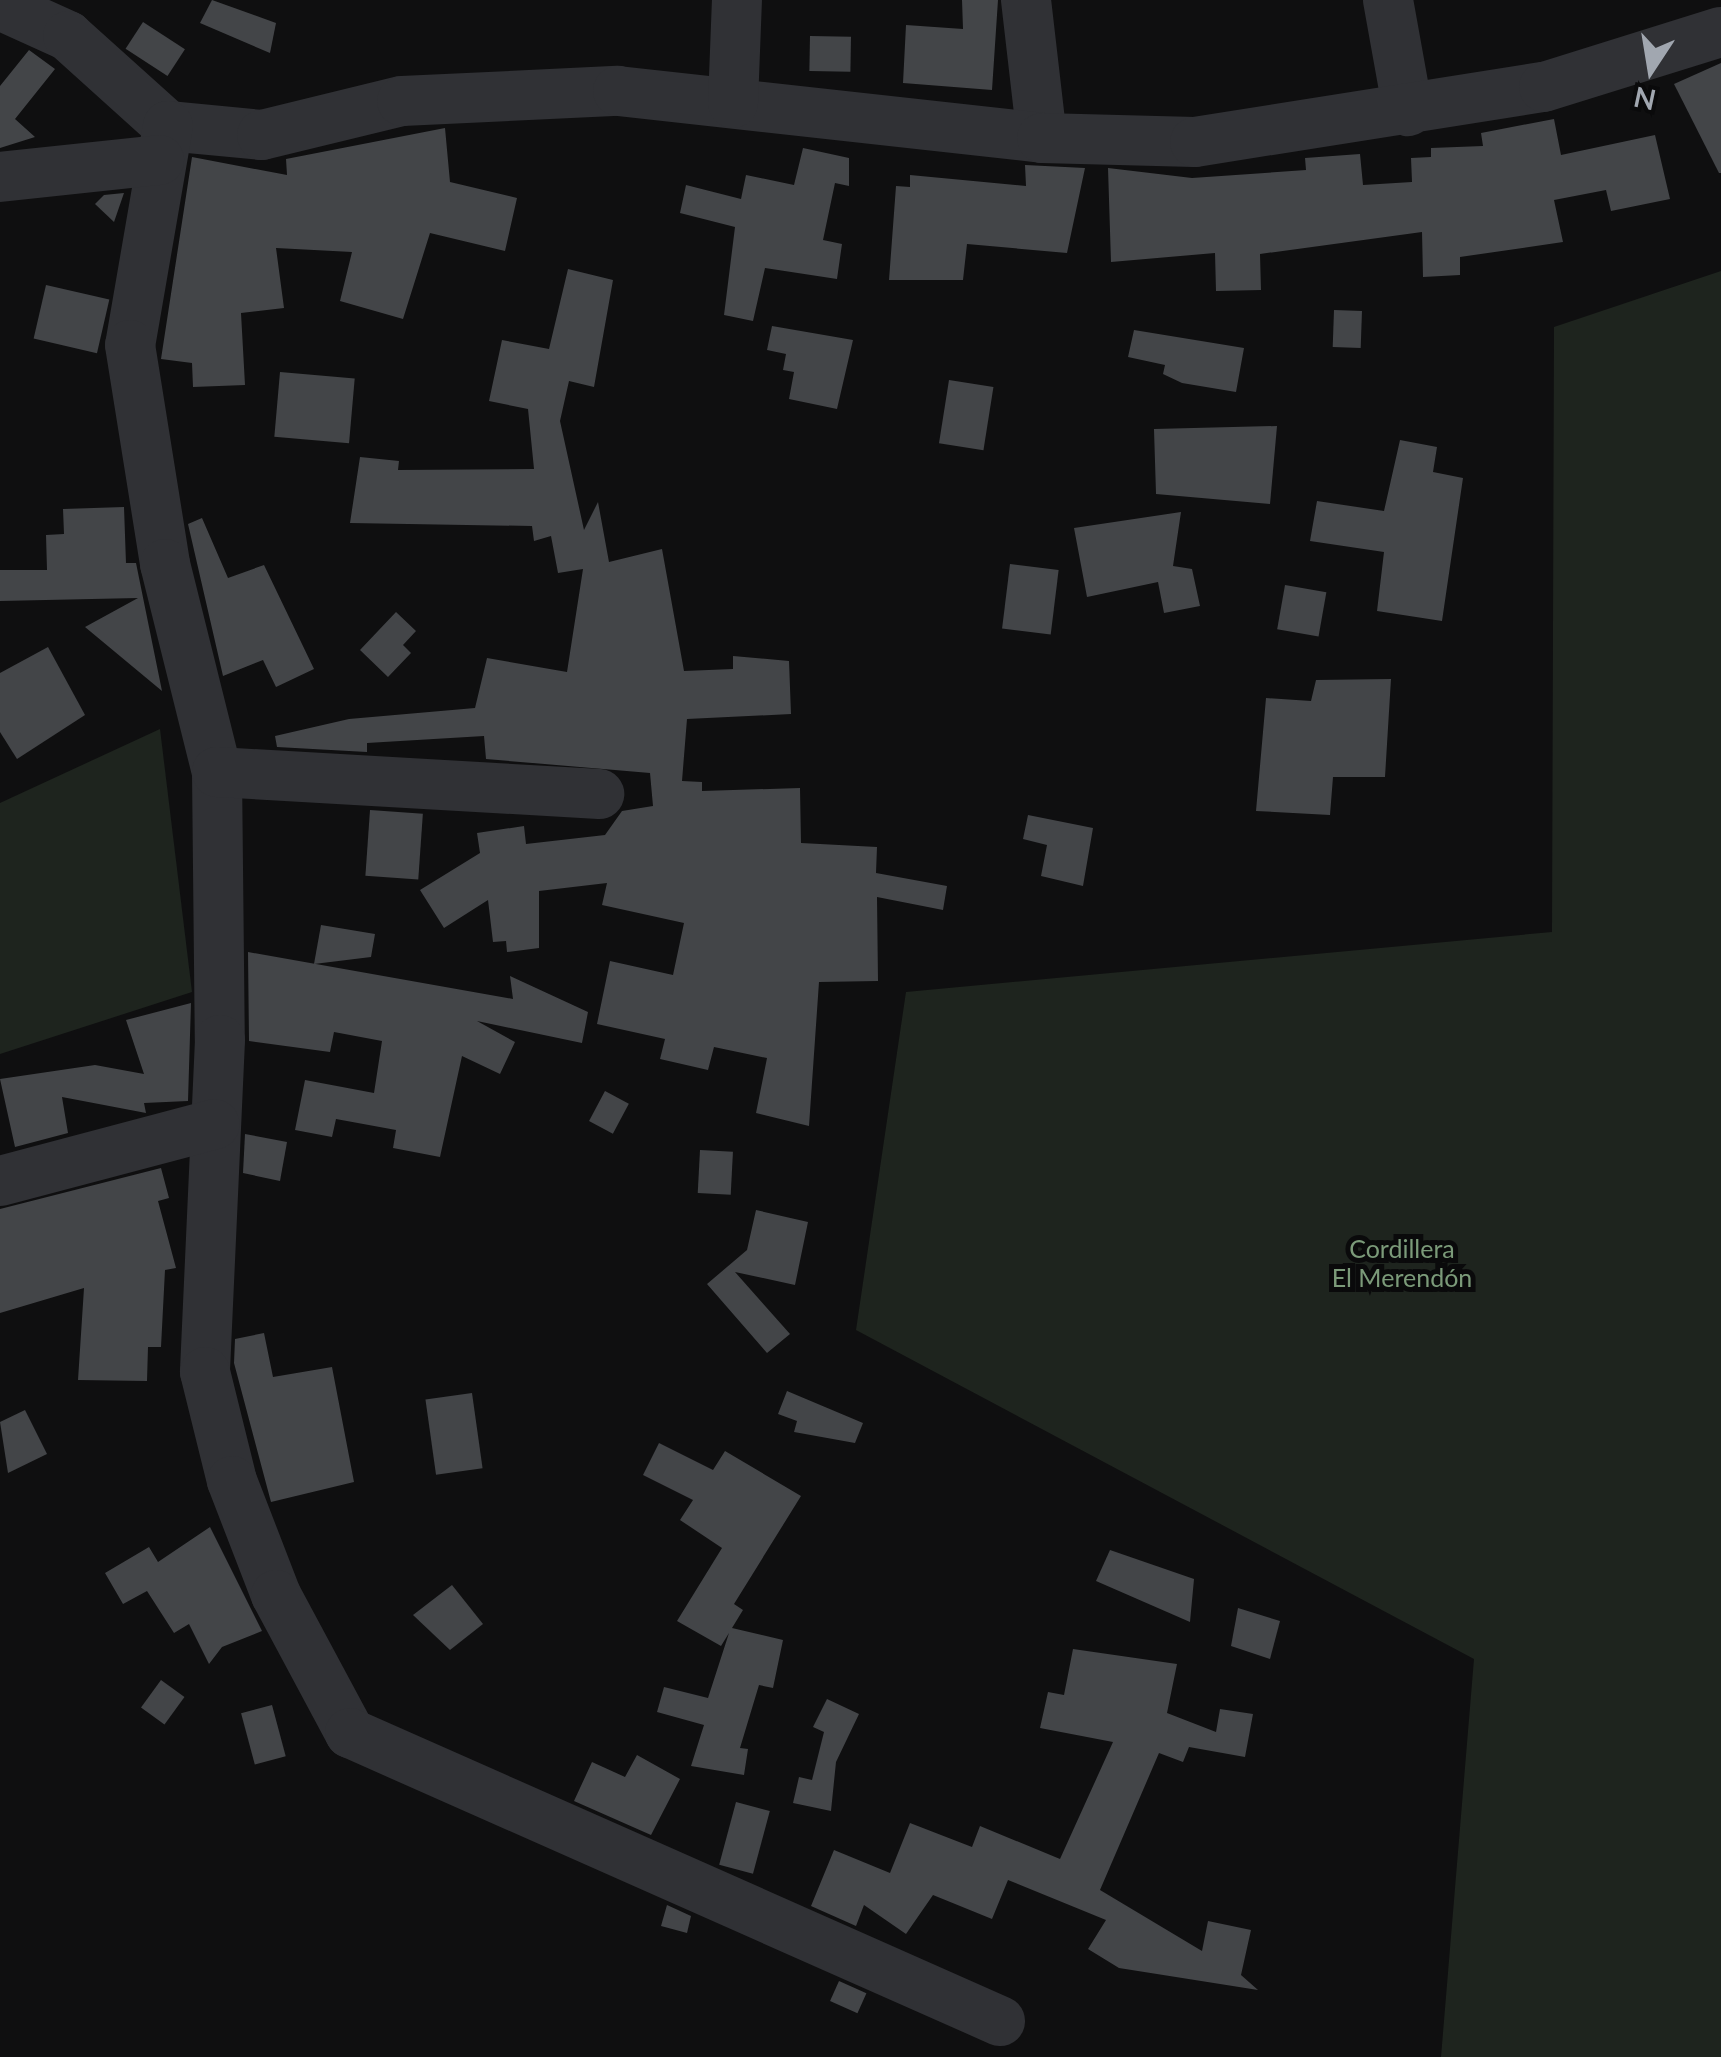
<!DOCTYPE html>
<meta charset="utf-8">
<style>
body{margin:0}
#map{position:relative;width:1721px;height:2057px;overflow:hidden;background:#0f0f10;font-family:Lato,sans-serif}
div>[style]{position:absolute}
.green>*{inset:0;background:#1e241e}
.building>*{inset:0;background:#434548;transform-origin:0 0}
.minor>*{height:50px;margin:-25px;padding:0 25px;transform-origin:25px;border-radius:25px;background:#303135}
span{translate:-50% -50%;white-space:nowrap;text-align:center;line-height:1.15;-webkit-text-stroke:10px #0a0a0b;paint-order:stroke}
.park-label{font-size:25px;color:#7b9a79}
.north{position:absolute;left:1601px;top:20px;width:100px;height:100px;-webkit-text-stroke:8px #0a0a0b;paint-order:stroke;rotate:192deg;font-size:28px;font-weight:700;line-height:40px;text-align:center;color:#a1a7b0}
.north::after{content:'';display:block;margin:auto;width:35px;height:45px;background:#a1a7b0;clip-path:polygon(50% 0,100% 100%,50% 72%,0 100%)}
</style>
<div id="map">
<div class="green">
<div style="clip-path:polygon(1721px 271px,1721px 2057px,1441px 2057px,1474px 1659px,856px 1330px,906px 992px,1552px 932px,1554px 327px)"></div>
<div style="clip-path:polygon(160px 729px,192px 992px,0 1054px,0 803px)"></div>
</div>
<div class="building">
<div style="clip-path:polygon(212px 0,276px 23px,270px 53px,200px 23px)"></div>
<div style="clip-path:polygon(962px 0,998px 0,992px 90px,903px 83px,906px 25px,963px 29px)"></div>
<div style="left:143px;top:22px;width:50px;height:32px;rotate:33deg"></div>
<div style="left:810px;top:36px;width:41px;height:35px;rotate:1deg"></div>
<div style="clip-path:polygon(29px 50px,55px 69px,15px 119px,35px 137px,0 148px,0 86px)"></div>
<div style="clip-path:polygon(1721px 63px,1721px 173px,1719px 173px,1674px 84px)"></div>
<div style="clip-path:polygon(1554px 119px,1561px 155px,1655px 135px,1670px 199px,1611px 211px,1606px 190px,1554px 200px,1563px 242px,1460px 257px,1460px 275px,1423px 277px,1422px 232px,1260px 254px,1261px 290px,1216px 291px,1215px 253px,1111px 262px,1108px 168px,1192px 178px,1306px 170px,1305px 158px,1360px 154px,1363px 185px,1412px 182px,1411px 158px,1431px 157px,1431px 148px,1483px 146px,1481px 133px)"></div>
<div style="clip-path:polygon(445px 128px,450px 182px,517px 198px,505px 251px,430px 233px,403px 319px,340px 301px,352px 252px,276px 248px,284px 308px,241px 313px,245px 385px,193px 387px,192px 363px,161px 359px,192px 157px,287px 175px,286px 159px)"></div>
<div style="clip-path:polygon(803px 148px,849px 158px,849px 186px,835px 183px,823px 240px,842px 244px,837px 279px,765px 268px,753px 321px,724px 315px,735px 227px,680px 213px,686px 185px,741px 199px,746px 175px,794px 185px)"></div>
<div style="clip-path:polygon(1025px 165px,1085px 168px,1067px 253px,967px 244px,963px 280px,889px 280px,896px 186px,910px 187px,910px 175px,1026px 186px)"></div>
<div style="clip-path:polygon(124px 193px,114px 222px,95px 204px,104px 195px)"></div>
<div style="clip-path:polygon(568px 269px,613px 280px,594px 387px,569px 381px,560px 421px,584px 530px,598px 502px,609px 562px,662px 549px,684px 671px,733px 669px,733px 656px,789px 661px,791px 714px,687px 719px,682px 781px,702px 782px,702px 791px,800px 788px,801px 843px,877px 847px,876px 873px,947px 886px,943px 910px,877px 897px,878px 981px,819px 982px,809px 1126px,756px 1113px,767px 1058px,714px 1047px,708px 1070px,660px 1059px,665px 1039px,597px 1024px,610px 961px,673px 975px,684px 923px,602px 905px,607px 883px,539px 891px,539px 948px,507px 952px,506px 941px,493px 942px,488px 900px,444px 928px,420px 890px,480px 853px,477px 833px,524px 826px,526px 844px,605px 835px,622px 811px,653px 806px,650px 773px,486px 759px,484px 736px,367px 743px,367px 752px,277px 747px,275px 736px,349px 719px,475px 708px,487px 658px,567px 672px,583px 569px,558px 573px,551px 536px,534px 541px,532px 526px,350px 523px,360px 457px,399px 461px,398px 470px,534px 469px,528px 409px,489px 401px,502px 340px,549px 349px)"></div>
<div style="left:46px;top:285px;width:65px;height:55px;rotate:13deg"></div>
<div style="left:1334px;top:310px;width:28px;height:37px;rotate:2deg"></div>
<div style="clip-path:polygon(772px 326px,853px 340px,837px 409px,789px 399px,794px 372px,783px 370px,786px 354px,767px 350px)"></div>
<div style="clip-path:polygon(1134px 330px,1244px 348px,1236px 392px,1182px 383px,1163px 374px,1165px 365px,1128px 357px)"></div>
<div style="left:280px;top:372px;width:75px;height:65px;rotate:5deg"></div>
<div style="left:949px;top:380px;width:45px;height:64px;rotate:9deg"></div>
<div style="clip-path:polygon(1277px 426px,1270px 504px,1156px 494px,1154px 429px)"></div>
<div style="clip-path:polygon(1400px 440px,1437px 447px,1433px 472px,1463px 478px,1442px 621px,1377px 611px,1384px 552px,1310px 541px,1317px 501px,1384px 511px)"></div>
<div style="clip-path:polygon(124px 507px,126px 563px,136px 563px,162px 691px,85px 627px,138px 598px,0 601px,0 570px,47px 570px,46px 535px,64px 534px,63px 509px)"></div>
<div style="clip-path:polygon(1181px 512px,1173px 566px,1192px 569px,1200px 606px,1164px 613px,1158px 582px,1087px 597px,1074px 528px)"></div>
<div style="clip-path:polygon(202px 518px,228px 578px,264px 565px,314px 669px,276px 687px,263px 660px,223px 676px,188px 524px)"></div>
<div style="left:1010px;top:564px;width:49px;height:65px;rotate:7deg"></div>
<div style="left:1285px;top:585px;width:42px;height:45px;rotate:10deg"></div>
<div style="clip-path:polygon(396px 612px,416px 631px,403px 645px,411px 653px,388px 677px,360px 650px)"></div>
<div style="clip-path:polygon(48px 647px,85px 715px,17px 759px,0 732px,0 673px)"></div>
<div style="clip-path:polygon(1391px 679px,1385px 777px,1333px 777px,1330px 815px,1256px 811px,1266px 698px,1311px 701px,1316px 680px)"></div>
<div style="left:370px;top:810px;width:53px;height:66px;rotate:4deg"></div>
<div style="clip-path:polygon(1028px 815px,1093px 828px,1083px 886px,1041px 876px,1047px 845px,1023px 839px)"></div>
<div style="clip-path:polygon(321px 925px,375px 934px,371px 957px,314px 964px)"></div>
<div style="clip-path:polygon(248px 952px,513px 999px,510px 976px,588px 1012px,582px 1043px,477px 1021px,515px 1042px,500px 1074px,462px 1056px,440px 1157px,393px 1148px,396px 1130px,336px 1119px,332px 1137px,295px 1130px,305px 1080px,374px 1093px,382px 1041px,334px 1032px,330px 1052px,249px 1041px)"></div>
<div style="clip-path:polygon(191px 1003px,188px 1101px,144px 1103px,146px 1113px,62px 1097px,68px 1133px,15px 1147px,0 1079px,95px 1065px,144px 1074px,126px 1020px)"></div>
<div style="left:605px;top:1091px;width:27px;height:34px;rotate:28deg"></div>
<div style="clip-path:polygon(245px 1134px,287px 1142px,280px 1181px,243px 1173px)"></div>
<div style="left:700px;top:1150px;width:33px;height:43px;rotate:3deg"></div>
<div style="clip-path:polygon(161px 1168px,169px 1198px,158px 1201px,176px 1268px,165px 1270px,161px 1347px,148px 1347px,147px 1381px,78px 1380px,84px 1288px,0 1313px,0 1209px)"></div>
<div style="clip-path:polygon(756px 1210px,808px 1222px,795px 1285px,735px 1272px,790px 1334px,767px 1353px,707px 1284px,747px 1250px)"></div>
<div style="clip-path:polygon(264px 1333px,273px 1377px,332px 1367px,354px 1482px,271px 1502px,234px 1363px,235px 1339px)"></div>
<div style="clip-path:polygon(787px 1391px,863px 1423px,855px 1443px,794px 1432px,797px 1421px,778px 1414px)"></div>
<div style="left:472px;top:1393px;width:76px;height:47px;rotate:82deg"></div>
<div style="clip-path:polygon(25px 1410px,47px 1454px,8px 1473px,0 1422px)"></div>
<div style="clip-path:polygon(659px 1443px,713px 1470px,725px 1451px,801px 1496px,734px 1604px,743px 1610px,732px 1628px,783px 1640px,773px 1688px,759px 1685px,740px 1748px,748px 1749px,744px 1775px,691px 1766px,704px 1725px,657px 1712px,664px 1687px,708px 1698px,729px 1633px,721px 1646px,677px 1621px,722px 1548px,680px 1520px,693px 1500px,643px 1475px)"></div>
<div style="clip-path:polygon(210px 1527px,262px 1631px,222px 1647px,209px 1664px,189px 1624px,174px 1633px,147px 1591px,123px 1604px,105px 1573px,149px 1547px,158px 1562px)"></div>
<div style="clip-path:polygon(1110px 1550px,1194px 1579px,1190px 1622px,1096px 1581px)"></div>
<div style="clip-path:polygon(452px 1585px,483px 1624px,450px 1650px,413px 1615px)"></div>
<div style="clip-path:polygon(1238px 1608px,1280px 1621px,1270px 1659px,1231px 1646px)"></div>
<div style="clip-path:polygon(1073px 1649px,1177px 1664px,1167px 1713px,1216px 1732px,1220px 1709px,1253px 1714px,1245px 1757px,1189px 1747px,1183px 1762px,1159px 1753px,1100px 1890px,1202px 1951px,1208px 1921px,1251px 1930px,1241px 1975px,1258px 1990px,1119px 1968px,1088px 1949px,1106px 1920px,1008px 1880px,992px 1919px,933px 1895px,906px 1934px,864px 1905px,856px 1926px,811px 1906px,834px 1850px,890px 1873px,910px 1823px,972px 1847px,980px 1826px,1060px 1859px,1113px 1742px,1040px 1728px,1048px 1692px,1064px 1695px)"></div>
<div style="left:161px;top:1680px;width:29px;height:34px;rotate:36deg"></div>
<div style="clip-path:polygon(827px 1699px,859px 1714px,836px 1762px,831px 1811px,793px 1803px,799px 1777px,812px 1780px,824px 1732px,813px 1727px)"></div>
<div style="left:272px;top:1705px;width:53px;height:32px;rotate:75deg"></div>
<div style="clip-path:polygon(637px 1755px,680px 1779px,651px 1835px,574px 1801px,592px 1762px,625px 1777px)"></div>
<div style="left:736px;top:1802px;width:35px;height:65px;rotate:15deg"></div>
<div style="clip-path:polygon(667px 1905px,691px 1916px,687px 1933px,661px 1926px)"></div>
<div style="left:839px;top:1981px;width:30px;height:22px;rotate:24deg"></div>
</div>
<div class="minor">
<div style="left:1026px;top:0;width:139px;rotate:83.4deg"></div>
<div style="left:1388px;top:0;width:113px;rotate:79.8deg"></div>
<div style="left:0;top:5px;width:75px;rotate:24.5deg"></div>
<div style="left:68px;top:36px;width:135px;rotate:42deg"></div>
<div style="left:168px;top:126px;width:94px;rotate:5.5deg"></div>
<div style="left:262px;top:135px;width:144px;rotate:-13.7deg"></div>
<div style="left:402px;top:101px;width:216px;rotate:-2.7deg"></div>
<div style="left:618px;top:91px;width:427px;rotate:6.3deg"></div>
<div style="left:1042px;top:138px;width:153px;rotate:1.5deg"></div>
<div style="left:1195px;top:142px;width:353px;rotate:-9deg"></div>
<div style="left:1544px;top:87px;width:185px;rotate:-17.3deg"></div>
<div style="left:733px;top:103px;width:103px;rotate:-87.8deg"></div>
<div style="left:168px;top:126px;width:222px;rotate:99.8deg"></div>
<div style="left:130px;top:345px;width:222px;rotate:80.9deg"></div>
<div style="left:165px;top:564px;width:214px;rotate:76deg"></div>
<div style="left:217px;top:772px;width:268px;rotate:89.4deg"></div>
<div style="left:220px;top:1040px;width:332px;rotate:92.6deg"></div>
<div style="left:205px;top:1372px;width:112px;rotate:76.1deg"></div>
<div style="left:232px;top:1481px;width:122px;rotate:68.9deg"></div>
<div style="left:276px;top:1595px;width:157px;rotate:61.8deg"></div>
<div style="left:350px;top:1733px;width:711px;rotate:23.9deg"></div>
<div style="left:0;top:177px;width:160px;rotate:-6.1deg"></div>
<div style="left:217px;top:772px;width:383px;rotate:3.3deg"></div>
<div style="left:0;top:1181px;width:222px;rotate:-14.8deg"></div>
</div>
<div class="park-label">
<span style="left:1402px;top:1263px">Cordillera<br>El Merendón</span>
</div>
<div class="north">N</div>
</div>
